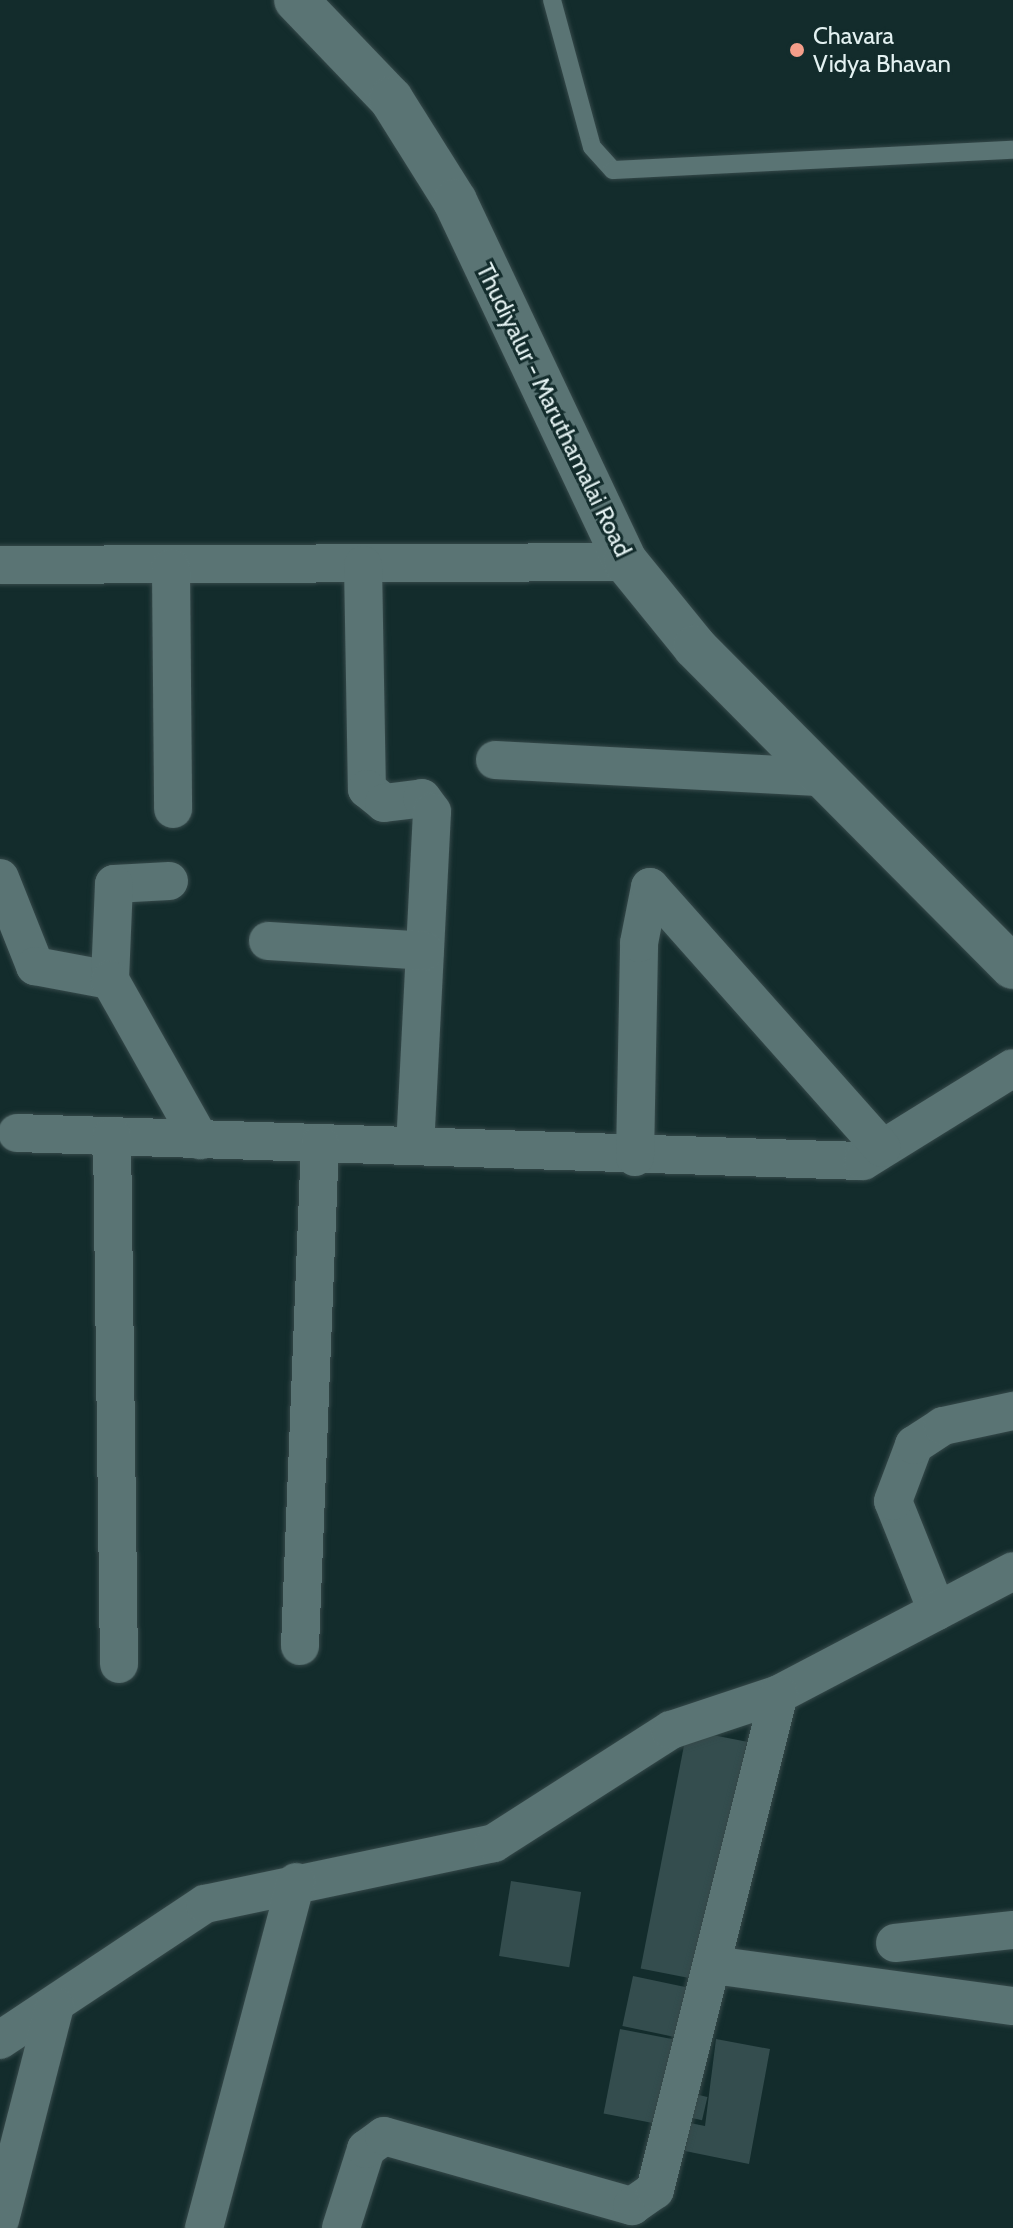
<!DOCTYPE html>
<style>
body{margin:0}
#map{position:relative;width:1013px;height:2228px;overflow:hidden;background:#132c2c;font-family:Cabin,sans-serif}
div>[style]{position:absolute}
.building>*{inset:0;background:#344d4e;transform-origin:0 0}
.roads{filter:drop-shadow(0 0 2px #36494a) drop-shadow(0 0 2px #36494a)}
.lane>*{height:18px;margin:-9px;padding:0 9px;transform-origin:9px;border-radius:9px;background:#5a7474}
.street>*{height:38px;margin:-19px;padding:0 19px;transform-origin:19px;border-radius:19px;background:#5a7474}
.secondary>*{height:44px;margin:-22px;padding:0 22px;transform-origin:22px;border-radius:22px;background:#5a7474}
.dots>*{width:22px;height:22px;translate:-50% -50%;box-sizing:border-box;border:4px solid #132c2c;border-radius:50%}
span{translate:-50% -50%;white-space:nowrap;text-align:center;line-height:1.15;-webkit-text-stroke:6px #132c2c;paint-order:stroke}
.poi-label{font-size:24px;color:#e3f1f1}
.left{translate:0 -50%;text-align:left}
.street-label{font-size:24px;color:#e3f1f1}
</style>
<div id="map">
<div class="building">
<div style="left:687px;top:1730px;width:61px;height:243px;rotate:11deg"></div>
<div style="left:511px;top:1881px;width:71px;height:76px;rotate:9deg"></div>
<div style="left:633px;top:1976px;width:57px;height:51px;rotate:12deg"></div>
<div style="left:620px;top:2029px;width:58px;height:86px;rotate:11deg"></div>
<div style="clip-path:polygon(716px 2039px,770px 2049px,749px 2164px,685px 2151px,690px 2123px,705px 2126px)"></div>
<div style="left:686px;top:2092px;width:22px;height:24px;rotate:13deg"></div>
</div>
<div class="roads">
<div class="lane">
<div style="left:552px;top:0;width:152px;rotate:74.8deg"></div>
<div style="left:592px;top:147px;width:31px;rotate:48deg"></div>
<div style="left:613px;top:170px;width:400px;rotate:-2.9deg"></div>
</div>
<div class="street">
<div style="left:0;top:565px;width:626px;rotate:-0.27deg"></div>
<div style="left:363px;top:565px;width:224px;rotate:89deg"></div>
<div style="left:367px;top:789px;width:22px;rotate:39deg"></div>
<div style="left:384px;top:803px;width:38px;rotate:-7deg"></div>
<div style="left:422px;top:798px;width:17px;rotate:54deg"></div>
<div style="left:432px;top:812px;width:331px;rotate:92.9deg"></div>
<div style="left:171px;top:568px;width:241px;rotate:89.5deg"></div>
<div style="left:495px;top:760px;width:328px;rotate:3deg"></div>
<div style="left:0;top:878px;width:95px;rotate:68.3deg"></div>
<div style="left:35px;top:966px;width:76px;rotate:10.6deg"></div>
<div style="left:169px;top:881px;width:55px;rotate:176.9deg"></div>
<div style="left:114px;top:884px;width:96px;rotate:92.4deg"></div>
<div style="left:110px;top:980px;width:184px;rotate:60.6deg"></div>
<div style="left:268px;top:941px;width:157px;rotate:3.6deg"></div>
<div style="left:17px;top:1133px;width:846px;rotate:1.9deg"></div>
<div style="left:863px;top:1161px;width:176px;rotate:-31.8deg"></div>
<div style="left:112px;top:1136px;width:528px;rotate:89.24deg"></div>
<div style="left:635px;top:1157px;width:214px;rotate:-88.9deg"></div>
<div style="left:639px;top:943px;width:57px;rotate:-78.9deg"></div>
<div style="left:650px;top:887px;width:349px;rotate:48.4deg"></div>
<div style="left:937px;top:1611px;width:118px;rotate:-111.8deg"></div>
<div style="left:893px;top:1501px;width:60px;rotate:-69.4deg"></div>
<div style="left:914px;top:1445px;width:35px;rotate:-33deg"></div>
<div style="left:943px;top:1426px;width:72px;rotate:-12.1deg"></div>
<div style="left:300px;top:1646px;width:502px;rotate:-87.72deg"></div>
<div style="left:895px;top:1943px;width:119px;rotate:-6.3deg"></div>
<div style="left:713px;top:1965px;width:303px;rotate:7.8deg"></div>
<div style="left:0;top:2040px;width:246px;rotate:-33.6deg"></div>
<div style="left:205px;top:1904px;width:295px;rotate:-11.9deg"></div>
<div style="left:494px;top:1843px;width:210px;rotate:-32.6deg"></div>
<div style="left:671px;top:1730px;width:114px;rotate:-18.4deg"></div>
<div style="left:779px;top:1694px;width:264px;rotate:-27.7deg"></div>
<div style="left:0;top:2220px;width:221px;rotate:-75.6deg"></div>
<div style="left:204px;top:2228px;width:358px;rotate:-75.1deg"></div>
<div style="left:341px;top:2228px;width:83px;rotate:-72.4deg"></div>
<div style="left:366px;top:2149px;width:22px;rotate:-36deg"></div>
<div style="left:384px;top:2136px;width:258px;rotate:15.8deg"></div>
<div style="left:632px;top:2206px;width:28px;rotate:-35deg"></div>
<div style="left:655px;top:2190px;width:511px;rotate:-75.96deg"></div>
</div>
<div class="secondary">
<div style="left:296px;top:0;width:137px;rotate:46.2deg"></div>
<div style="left:391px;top:99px;width:120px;rotate:57.9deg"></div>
<div style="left:455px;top:201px;width:399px;rotate:64.7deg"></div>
<div style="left:626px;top:562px;width:109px;rotate:50.9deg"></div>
<div style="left:695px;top:647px;width:451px;rotate:45.2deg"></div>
</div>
</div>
<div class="dots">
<div style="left:797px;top:50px;background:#f49e8a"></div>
</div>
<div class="poi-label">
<span class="left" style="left:813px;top:50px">Chavara<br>Vidya Bhavan</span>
</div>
<div class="street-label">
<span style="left:554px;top:410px;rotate:64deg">Thudiyalur - Maruthamalai Road</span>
</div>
</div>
